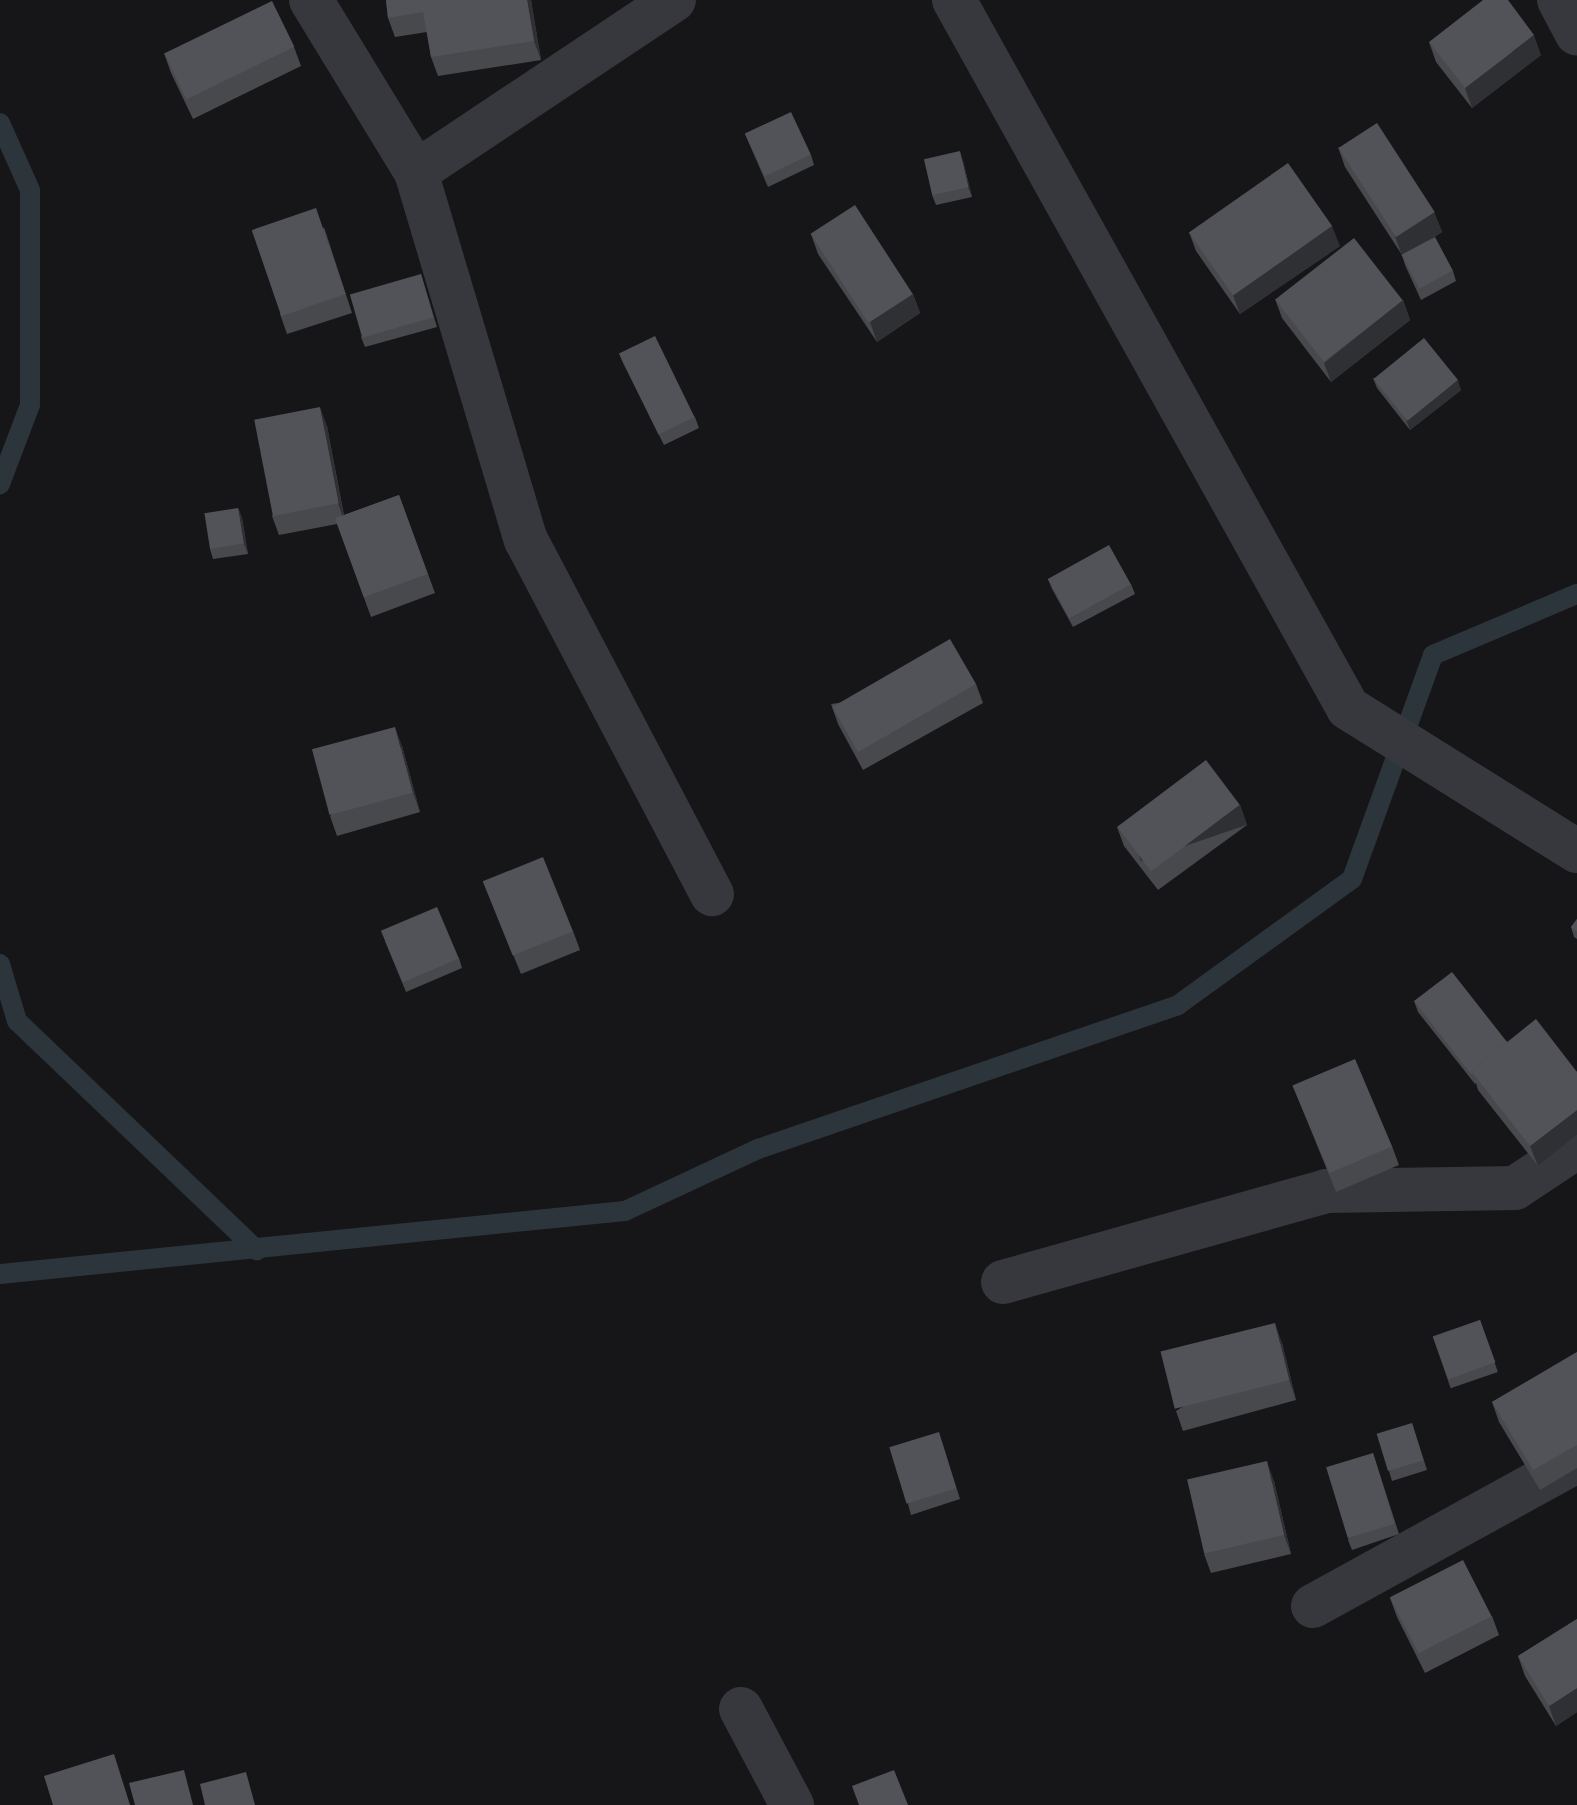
<!DOCTYPE html>
<style>
body{margin:0}
#map{position:relative;width:1577px;height:1805px;overflow:hidden;background:#161618;font-family:Raleway,sans-serif}
div>[style]{position:absolute}
.stream>*{height:20px;margin:-10px;padding:0 10px;transform-origin:10px;border-radius:10px;background:#2c353c}
.minor>*{height:44px;margin:-22px;padding:0 22px;transform-origin:22px;border-radius:22px;background:#37383d}
.wall>*{inset:0;background:#47494d;transform-origin:0 0}
.shaded-wall>*{inset:0;background:#2f3033;transform-origin:0 0}
.building>*{inset:0;background:#525359;transform-origin:0 0}
span{translate:-50% -50%;white-space:nowrap;text-align:center;line-height:1.15;-webkit-text-stroke:7px #111113;paint-order:stroke}
</style>
<div id="map">
<div class="stream">
<div style="left:0;top:123px;width:73px;rotate:65.9deg"></div>
<div style="left:30px;top:190px;width:215px;rotate:90deg"></div>
<div style="left:30px;top:405px;width:85px;rotate:110.8deg"></div>
<div style="left:0;top:964px;width:59px;rotate:73.4deg"></div>
<div style="left:17px;top:1021px;width:332px;rotate:43.7deg"></div>
<div style="left:0;top:1274px;width:628px;rotate:-5.76deg"></div>
<div style="left:625px;top:1211px;width:147px;rotate:-25deg"></div>
<div style="left:758px;top:1149px;width:444px;rotate:-18.9deg"></div>
<div style="left:1178px;top:1005px;width:215px;rotate:-35.9deg"></div>
<div style="left:1352px;top:879px;width:238px;rotate:-70.1deg"></div>
<div style="left:1433px;top:655px;width:156px;rotate:-23deg"></div>
</div>
<div class="minor">
<div style="left:311px;top:0;width:202px;rotate:58.6deg"></div>
<div style="left:416px;top:172px;width:384px;rotate:73.4deg"></div>
<div style="left:526px;top:540px;width:400px;rotate:62.3deg"></div>
<div style="left:954px;top:0;width:810px;rotate:60.9deg"></div>
<div style="left:1348px;top:708px;width:270px;rotate:32deg"></div>
<div style="left:1559px;top:0;width:38px;rotate:62deg"></div>
<div style="left:416px;top:172px;width:310px;rotate:-33.7deg"></div>
<div style="left:1003px;top:1282px;width:336px;rotate:-15.7deg"></div>
<div style="left:1326px;top:1191px;width:189px;rotate:-0.9deg"></div>
<div style="left:1515px;top:1188px;width:74px;rotate:-33.5deg"></div>
<div style="left:1313px;top:1606px;width:301px;rotate:-28.8deg"></div>
<div style="left:741px;top:1709px;width:109px;rotate:62deg"></div>
</div>
<div class="wall">
<div style="clip-path:polygon(386px 0,531px 0,541px 60px,438px 76px,431px 57px,427px 32px,395px 37px,388px 18px)"></div>
<div style="clip-path:polygon(1429px 42px,1541px 55px,1472px 108px,1436px 62px)"></div>
<div style="clip-path:polygon(294px 47px,301px 66px,193px 119px,171px 73px,164px 53px)"></div>
<div style="clip-path:polygon(745px 134px,811px 155px,814px 165px,768px 187px)"></div>
<div style="clip-path:polygon(1338px 147px,1434px 212px,1442px 232px,1423px 244px,1453px 271px,1456px 281px,1421px 300px,1405px 265px,1402px 255px,1345px 167px)"></div>
<div style="clip-path:polygon(963px 161px,972px 197px,936px 205px,932px 195px)"></div>
<div style="clip-path:polygon(324px 227px,352px 313px,287px 334px,280px 314px)"></div>
<div style="clip-path:polygon(1189px 232px,1340px 246px,1240px 314px,1196px 251px)"></div>
<div style="clip-path:polygon(811px 234px,913px 294px,920px 313px,877px 342px,818px 254px)"></div>
<div style="clip-path:polygon(421px 274px,437px 327px,365px 347px,361px 337px)"></div>
<div style="clip-path:polygon(1275px 299px,1403px 300px,1410px 320px,1331px 382px,1282px 318px)"></div>
<div style="clip-path:polygon(619px 353px,695px 417px,699px 428px,664px 445px,623px 363px)"></div>
<div style="clip-path:polygon(1373px 378px,1461px 390px,1410px 430px,1377px 388px)"></div>
<div style="clip-path:polygon(327px 426px,344px 515px,399px 495px,435px 593px,371px 617px,337px 524px,279px 535px,272px 516px)"></div>
<div style="clip-path:polygon(238px 508px,242px 518px,248px 554px,213px 559px,210px 549px)"></div>
<div style="clip-path:polygon(1048px 579px,1131px 584px,1135px 594px,1073px 627px,1052px 589px)"></div>
<div style="clip-path:polygon(976px 684px,983px 703px,863px 770px,838px 724px,831px 704px)"></div>
<div style="clip-path:polygon(402px 746px,420px 812px,337px 836px,330px 816px)"></div>
<div style="clip-path:polygon(1240px 805px,1247px 825px,1158px 890px,1124px 846px,1117px 827px)"></div>
<div style="clip-path:polygon(483px 881px,573px 931px,580px 950px,521px 974px)"></div>
<div style="clip-path:polygon(1577px 919px,1577px 939px,1574px 937px,1571px 927px)"></div>
<div style="clip-path:polygon(385px 941px,459px 958px,462px 968px,406px 992px)"></div>
<div style="clip-path:polygon(1414px 1001px,1577px 1072px,1577px 1135px,1538px 1166px,1478px 1090px,1476px 1083px,1475px 1084px,1418px 1012px)"></div>
<div style="clip-path:polygon(1293px 1086px,1392px 1146px,1399px 1165px,1336px 1192px)"></div>
<div style="left:1480px;top:1320px;width:55px;height:50px;rotate:71deg"></div>
<div style="clip-path:polygon(1282px 1343px,1296px 1400px,1183px 1431px,1176px 1411px)"></div>
<div style="clip-path:polygon(1577px 1352px,1577px 1468px,1540px 1490px,1499px 1422px,1492px 1402px)"></div>
<div style="clip-path:polygon(1412px 1423px,1427px 1470px,1392px 1481px,1389px 1471px)"></div>
<div style="clip-path:polygon(942px 1442px,960px 1499px,911px 1515px,908px 1504px)"></div>
<div style="clip-path:polygon(1373px 1453px,1399px 1534px,1352px 1550px,1348px 1540px)"></div>
<div style="clip-path:polygon(1274px 1481px,1291px 1554px,1211px 1573px,1204px 1554px)"></div>
<div style="clip-path:polygon(1390px 1598px,1492px 1616px,1499px 1635px,1425px 1673px,1397px 1617px)"></div>
<div style="clip-path:polygon(1577px 1619px,1577px 1712px,1556px 1726px,1525px 1676px,1518px 1656px)"></div>
</div>
<div class="shaded-wall">
<div style="clip-path:polygon(527px 0,531px 0,541px 60px,534px 41px)"></div>
<div style="clip-path:polygon(1534px 35px,1541px 55px,1472px 108px,1465px 88px)"></div>
<div style="clip-path:polygon(960px 151px,963px 161px,972px 197px,968px 187px)"></div>
<div style="clip-path:polygon(1434px 212px,1442px 232px,1402px 256px,1395px 236px)"></div>
<div style="clip-path:polygon(1332px 226px,1340px 246px,1240px 314px,1233px 295px)"></div>
<div style="clip-path:polygon(913px 294px,920px 313px,877px 342px,870px 322px)"></div>
<div style="clip-path:polygon(1403px 300px,1410px 320px,1331px 382px,1324px 363px)"></div>
<div style="clip-path:polygon(1458px 380px,1461px 390px,1410px 430px,1406px 420px)"></div>
<div style="clip-path:polygon(320px 407px,327px 426px,345px 523px,338px 503px)"></div>
<div style="clip-path:polygon(238px 508px,242px 518px,248px 554px,244px 544px)"></div>
<div style="clip-path:polygon(395px 727px,402px 746px,420px 812px,413px 793px)"></div>
<div style="left:1240px;top:805px;width:21px;height:112px;rotate:71deg"></div>
<div style="clip-path:polygon(1577px 1110px,1577px 1135px,1538px 1166px,1530px 1146px)"></div>
<div style="clip-path:polygon(1275px 1323px,1282px 1343px,1296px 1400px,1289px 1380px)"></div>
<div style="clip-path:polygon(1267px 1461px,1274px 1481px,1291px 1554px,1284px 1535px)"></div>
<div style="clip-path:polygon(1577px 1688px,1577px 1712px,1556px 1726px,1549px 1706px)"></div>
</div>
<div class="building">
<div style="clip-path:polygon(386px 0,527px 0,534px 41px,431px 57px,423px 12px,388px 18px)"></div>
<div style="clip-path:polygon(1483px 0,1508px 0,1534px 35px,1465px 88px,1429px 42px)"></div>
<div style="left:272px;top:1px;width:51px;height:120px;rotate:64deg"></div>
<div style="left:791px;top:112px;width:47px;height:51px;rotate:65deg"></div>
<div style="left:1377px;top:123px;width:106px;height:46px;rotate:57deg"></div>
<div style="left:960px;top:151px;width:37px;height:37px;rotate:77deg"></div>
<div style="left:1288px;top:163px;width:77px;height:121px;rotate:55deg"></div>
<div style="left:855px;top:205px;width:106px;height:53px;rotate:57deg"></div>
<div style="left:316px;top:208px;width:91px;height:68px;rotate:71deg"></div>
<div style="left:1435px;top:237px;width:38px;height:38px;rotate:62deg"></div>
<div style="left:1354px;top:238px;width:79px;height:100px;rotate:52deg"></div>
<div style="left:421px;top:274px;width:45px;height:74px;rotate:74deg"></div>
<div style="left:655px;top:336px;width:90px;height:40px;rotate:64deg"></div>
<div style="left:1424px;top:338px;width:54px;height:65px;rotate:51deg"></div>
<div style="left:320px;top:407px;width:98px;height:67px;rotate:79deg"></div>
<div style="left:399px;top:495px;width:84px;height:68px;rotate:70deg"></div>
<div style="left:238px;top:508px;width:36px;height:34px;rotate:81deg"></div>
<div style="left:1109px;top:545px;width:45px;height:70px;rotate:61deg"></div>
<div style="left:950px;top:639px;width:52px;height:136px;rotate:60deg"></div>
<div style="left:395px;top:727px;width:68px;height:86px;rotate:75deg"></div>
<div style="left:1206px;top:760px;width:56px;height:111px;rotate:53deg"></div>
<div style="left:543px;top:857px;width:80px;height:65px;rotate:68deg"></div>
<div style="left:437px;top:907px;width:56px;height:61px;rotate:67deg"></div>
<div style="clip-path:polygon(1577px 919px,1577px 932px,1571px 927px)"></div>
<div style="clip-path:polygon(1452px 972px,1507px 1042px,1471px 1071px,1473px 1072px,1471px 1074px,1414px 1001px)"></div>
<div style="clip-path:polygon(1536px 1019px,1577px 1072px,1577px 1110px,1530px 1146px,1471px 1071px)"></div>
<div style="left:1355px;top:1059px;width:95px;height:68px;rotate:67deg"></div>
<div style="left:1480px;top:1320px;width:45px;height:50px;rotate:70deg"></div>
<div style="left:1275px;top:1323px;width:59px;height:118px;rotate:76deg"></div>
<div style="clip-path:polygon(1577px 1352px,1577px 1445px,1533px 1470px,1492px 1402px)"></div>
<div style="left:1412px;top:1423px;width:39px;height:37px;rotate:73deg"></div>
<div style="left:939px;top:1432px;width:59px;height:52px;rotate:73deg"></div>
<div style="left:1373px;top:1453px;width:74px;height:49px;rotate:73deg"></div>
<div style="left:1267px;top:1461px;width:76px;height:82px;rotate:77deg"></div>
<div style="left:1463px;top:1560px;width:63px;height:82px;rotate:63deg"></div>
<div style="clip-path:polygon(1577px 1619px,1577px 1688px,1549px 1706px,1518px 1656px)"></div>
<div style="clip-path:polygon(114px 1754px,130px 1805px,53px 1805px,44px 1776px)"></div>
<div style="clip-path:polygon(184px 1770px,193px 1805px,135px 1805px,129px 1783px)"></div>
<div style="clip-path:polygon(894px 1770px,908px 1805px,859px 1805px,852px 1786px)"></div>
<div style="clip-path:polygon(246px 1772px,255px 1805px,205px 1805px,200px 1784px)"></div>
</div>
</div>
